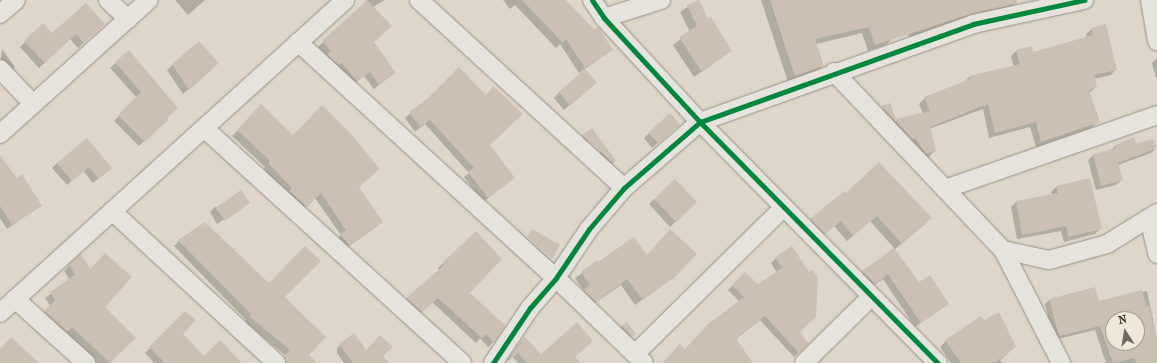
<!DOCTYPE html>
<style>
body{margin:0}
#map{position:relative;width:1157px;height:363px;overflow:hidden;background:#ded7c9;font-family:"IM FELL French Canon",serif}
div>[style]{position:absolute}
.shadow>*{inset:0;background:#0003}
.building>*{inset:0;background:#ccc0b3;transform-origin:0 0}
.roads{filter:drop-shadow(0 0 1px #969188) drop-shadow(0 0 1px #969188)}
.street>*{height:18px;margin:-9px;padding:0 9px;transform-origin:9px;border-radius:9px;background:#e6e2dc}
.cycleway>*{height:5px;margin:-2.5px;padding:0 2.5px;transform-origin:2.5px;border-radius:2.5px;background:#00873e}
span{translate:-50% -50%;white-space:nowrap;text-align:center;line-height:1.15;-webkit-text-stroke:3.5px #efe7d7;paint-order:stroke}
.north{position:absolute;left:1105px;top:311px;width:40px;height:40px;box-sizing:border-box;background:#efe7d7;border:1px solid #a69d8f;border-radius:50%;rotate:348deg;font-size:11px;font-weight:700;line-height:16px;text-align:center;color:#392d24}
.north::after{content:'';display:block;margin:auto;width:14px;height:18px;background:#73685e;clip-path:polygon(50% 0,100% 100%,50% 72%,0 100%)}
</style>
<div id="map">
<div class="shadow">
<div style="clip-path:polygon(175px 0,205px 0,188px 15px)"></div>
<div style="clip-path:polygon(368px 0,385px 0,373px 7px,373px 42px,394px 73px,374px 89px,364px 76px,351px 86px,318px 47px)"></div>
<div style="clip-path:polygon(503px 0,565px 0,612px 50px,579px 73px,560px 44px,556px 48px,515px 5px,510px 9px)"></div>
<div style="clip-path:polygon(698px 0,707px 20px,731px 51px,694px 77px,673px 45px,690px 32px,680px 12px)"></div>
<div style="clip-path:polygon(761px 0,881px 0,894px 37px,887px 44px,868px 51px,862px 33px,816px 44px,823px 66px,816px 73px,788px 82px)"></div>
<div style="clip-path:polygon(900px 0,1017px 0,1011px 8px,965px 18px,909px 37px)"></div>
<div style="clip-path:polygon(43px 25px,52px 35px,99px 29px,78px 48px,70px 39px,39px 68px,20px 47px)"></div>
<div style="clip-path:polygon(1092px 29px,1116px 69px,1111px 75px,1094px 79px,1096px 87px,1089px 93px,1097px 122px,1091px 128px,1036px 147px,1030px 127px,989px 138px,983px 109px,929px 129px,934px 151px,929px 157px,920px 159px,877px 112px,890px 104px,895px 121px,923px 114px,919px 104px,925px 98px,964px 83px,969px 77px,1014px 67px,1011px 56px,1017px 50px,1033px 53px,1087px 38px,1086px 34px)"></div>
<div style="clip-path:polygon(199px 42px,213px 68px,183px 94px,167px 70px)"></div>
<div style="clip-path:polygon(2px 49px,15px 67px,10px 72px,0 66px)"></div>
<div style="clip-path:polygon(129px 51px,177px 108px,139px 146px,114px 121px,137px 98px,110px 68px)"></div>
<div style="clip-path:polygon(1157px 58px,1157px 77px,1156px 78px,1152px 63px)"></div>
<div style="clip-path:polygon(590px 88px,564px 110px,554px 98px,559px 92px)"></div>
<div style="clip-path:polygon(427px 99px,489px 145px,514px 178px,483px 202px,464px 177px,469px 173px,425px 124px,415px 132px,405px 118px)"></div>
<div style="clip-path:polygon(261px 106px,293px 136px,358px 187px,381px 222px,376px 227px,343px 250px,336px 240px,341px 235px,315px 198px,300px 212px,264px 169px,265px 167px,232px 136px)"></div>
<div style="clip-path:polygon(670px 114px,673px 129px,652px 148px,644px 138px)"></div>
<div style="clip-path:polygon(evenodd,592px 129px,615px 161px,610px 166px,578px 141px,592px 129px,589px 140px,600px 150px,600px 153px,588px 142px,589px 140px)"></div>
<div style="clip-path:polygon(1134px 139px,1136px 144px,1156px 148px,1151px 153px,1118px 165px,1122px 180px,1116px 185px,1096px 190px,1088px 160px,1094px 155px,1110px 151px,1115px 146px)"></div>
<div style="clip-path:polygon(0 158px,40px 206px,7px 229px,0 218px)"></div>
<div style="clip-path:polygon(57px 163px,111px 168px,93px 183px,83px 171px,67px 185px,52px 168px)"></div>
<div style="clip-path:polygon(1089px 179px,1100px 229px,1095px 234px,1064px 242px,1061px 231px,1017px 239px,1011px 207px,1016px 202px,1052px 195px,1051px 192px,1056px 187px)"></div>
<div style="clip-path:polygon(846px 195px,925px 224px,894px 250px,919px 283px,948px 304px,915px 327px,883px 279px,869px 289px,858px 277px,894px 248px,870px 221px,847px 241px,834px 226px,819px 239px,805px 226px)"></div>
<div style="clip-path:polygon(654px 199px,696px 202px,670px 227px,649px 204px)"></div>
<div style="clip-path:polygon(248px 203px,217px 224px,210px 212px,215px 207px)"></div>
<div style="clip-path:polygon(526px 238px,550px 259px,546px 264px,523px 243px)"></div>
<div style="clip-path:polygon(634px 238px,666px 283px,635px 305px,621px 285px,589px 307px,578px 296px,584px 291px,575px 278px)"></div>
<div style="clip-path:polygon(179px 241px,284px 297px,308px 355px,316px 363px,279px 363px,286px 356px,245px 322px,246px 320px,174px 246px)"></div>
<div style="clip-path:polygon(776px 258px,809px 273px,799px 332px,807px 343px,794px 357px,760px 320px,736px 339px,752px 363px,663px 363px,685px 350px,739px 301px,728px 290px,745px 273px,758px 286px,777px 273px,771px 263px)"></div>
<div style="clip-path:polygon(443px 263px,468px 293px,493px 342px,488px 347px,480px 338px,476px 343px,432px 302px,416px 317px,402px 303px,439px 270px,438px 268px)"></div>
<div style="clip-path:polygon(70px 265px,104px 307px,134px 338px,109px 363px,97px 363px,66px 332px,61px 337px,40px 317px,50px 306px,45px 298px,70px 280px,64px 271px)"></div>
<div style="clip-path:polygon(evenodd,1147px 291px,1157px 339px,1157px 363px,1106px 363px,1095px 330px,1054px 340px,1045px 304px,1050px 299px,1098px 302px,1147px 291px,1113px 319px,1137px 319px,1137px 343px,1113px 343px,1113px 319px)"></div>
<div style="clip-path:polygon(185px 312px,181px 334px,204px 357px,241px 363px,154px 363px,145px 353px)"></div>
<div style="clip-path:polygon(983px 321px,1015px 347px,1000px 360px,1002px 363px,951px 363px,940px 347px,946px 341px)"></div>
<div style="clip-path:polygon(627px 324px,635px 334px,629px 338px,620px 329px)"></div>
<div style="clip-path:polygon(524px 337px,541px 356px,574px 357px,579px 363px,518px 363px,513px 357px,505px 363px)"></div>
<div style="clip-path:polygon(342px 343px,382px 356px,387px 363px,344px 363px,337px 353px,337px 348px)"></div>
</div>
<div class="building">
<div style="clip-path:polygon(367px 0,392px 26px,374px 42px,396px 73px,379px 85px,370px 72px,357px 81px,342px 63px,339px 65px,327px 55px,331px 51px,322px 41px)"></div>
<div style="clip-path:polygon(522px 0,566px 0,594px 29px,598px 27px,613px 50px,585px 68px,566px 39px,563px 43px)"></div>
<div style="clip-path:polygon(699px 0,708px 19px,711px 17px,732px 51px,701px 71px,679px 37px,697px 26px,687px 5px)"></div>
<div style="clip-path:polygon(770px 0,1016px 0,1017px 4px,971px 14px,875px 45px,869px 27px,815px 39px,824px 66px,795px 76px)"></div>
<div style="clip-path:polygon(86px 3px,105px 24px,84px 43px,76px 34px,45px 63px,24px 41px,43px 23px,52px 33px)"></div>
<div style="clip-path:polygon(1106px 24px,1117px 70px,1094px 75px,1097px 87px,1089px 90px,1100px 122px,1041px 142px,1036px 122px,995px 133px,988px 104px,930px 127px,936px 151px,926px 154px,915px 138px,912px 139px,897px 123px,896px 119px,930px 111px,924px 97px,970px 79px,969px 76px,1020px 64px,1016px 50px,1032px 46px,1033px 52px,1093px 35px,1091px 28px)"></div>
<div style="clip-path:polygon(199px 41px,219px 63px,189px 90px,172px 64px)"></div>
<div style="clip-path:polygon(129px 50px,178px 108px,166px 118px,168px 120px,145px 142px,118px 115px,141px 92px,115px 62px)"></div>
<div style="clip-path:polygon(459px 67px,486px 95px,493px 86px,523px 114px,490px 145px,515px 178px,488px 198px,468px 172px,474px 168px,430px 120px,420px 127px,409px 112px,427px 99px)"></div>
<div style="left:585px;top:69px;width:18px;height:35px;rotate:49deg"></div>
<div style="clip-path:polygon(890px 103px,896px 119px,894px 120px,881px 106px)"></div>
<div style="clip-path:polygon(261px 104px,293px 135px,322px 105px,349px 132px,380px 169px,359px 187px,383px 222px,349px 245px,340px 234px,346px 230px,321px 193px,307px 207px,289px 191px,292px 188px,268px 163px,270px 161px,237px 130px)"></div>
<div style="left:670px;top:113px;width:15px;height:29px;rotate:48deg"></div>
<div style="clip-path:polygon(592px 128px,616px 161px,613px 163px,582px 135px)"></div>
<div style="clip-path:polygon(1134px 137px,1136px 143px,1154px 139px,1157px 148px,1118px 163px,1123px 180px,1101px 186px,1093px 154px,1116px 148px,1115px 145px)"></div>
<div style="clip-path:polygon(87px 138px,112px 168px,99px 179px,89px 167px,72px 181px,57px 163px)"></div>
<div style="clip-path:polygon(0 155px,17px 178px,22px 174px,42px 206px,12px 225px,0 206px)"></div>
<div style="clip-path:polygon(879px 162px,932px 218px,902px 244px,877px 216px,853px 236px,841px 221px,825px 234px,810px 219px,844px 191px,846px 193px)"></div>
<div style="clip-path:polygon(1090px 178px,1102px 229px,1068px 237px,1066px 226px,1022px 235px,1016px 201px,1058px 193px,1056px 186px)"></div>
<div style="left:675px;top:179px;width:32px;height:29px;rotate:46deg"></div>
<div style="left:241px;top:190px;width:16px;height:31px;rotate:55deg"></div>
<div style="clip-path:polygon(205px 222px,269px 283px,305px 246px,321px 261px,285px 297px,326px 337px,309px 355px,317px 363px,286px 363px,284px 356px,290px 350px,249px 316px,251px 314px,178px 240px)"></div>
<div style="clip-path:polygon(532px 229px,560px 245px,552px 259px,527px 237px)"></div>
<div style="clip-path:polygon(670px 229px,697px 254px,674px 278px,642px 299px,627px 279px,596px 302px,583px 290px,590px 285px,581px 272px,597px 260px,598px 262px,634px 237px,647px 255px)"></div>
<div style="clip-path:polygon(476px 231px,502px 259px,470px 293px,506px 326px,494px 343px,486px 334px,482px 338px,438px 298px,422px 312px,406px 298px,444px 265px,442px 263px)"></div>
<div style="clip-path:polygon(792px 246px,809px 272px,812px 269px,818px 277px,816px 317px,800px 332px,809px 344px,799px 353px,765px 316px,736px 338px,753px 363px,662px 363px,680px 344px,685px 349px,708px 324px,744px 297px,732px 285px,745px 272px,758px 284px,782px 268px,775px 257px)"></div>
<div style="clip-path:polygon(894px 248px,919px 282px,930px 275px,949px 304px,921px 323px,888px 274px,875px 284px,862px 271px)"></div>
<div style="clip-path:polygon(105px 253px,132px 277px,105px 307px,136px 338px,110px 363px,72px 327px,67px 332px,44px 311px,55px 300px,50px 292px,75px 275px,69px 264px,81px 254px,90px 269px)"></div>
<div style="clip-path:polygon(evenodd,1095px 287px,1099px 301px,1142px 290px,1146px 306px,1149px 306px,1157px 339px,1157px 363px,1136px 363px,1134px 358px,1113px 363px,1100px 326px,1059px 336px,1049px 299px,1095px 287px,1113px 319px,1137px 319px,1137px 343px,1113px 343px,1113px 319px)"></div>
<div style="clip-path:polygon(185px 311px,196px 320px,183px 334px,204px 356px,220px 340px,242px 363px,165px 363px,149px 347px)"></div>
<div style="clip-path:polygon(999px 312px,1016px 347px,994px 363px,961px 363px,945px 340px,981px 316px,984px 320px)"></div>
<div style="clip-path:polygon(577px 322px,593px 341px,575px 357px,581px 363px,527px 363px,518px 353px,510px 360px,509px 359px,524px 336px,541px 354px)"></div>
<div style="clip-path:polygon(627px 322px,636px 334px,632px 337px,621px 326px)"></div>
<div style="clip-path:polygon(354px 333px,366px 350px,380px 335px,393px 347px,383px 356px,389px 363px,353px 363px,339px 344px)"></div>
<div style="clip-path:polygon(11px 337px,39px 363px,0 363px,0 349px)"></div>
</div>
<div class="roads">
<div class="street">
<div style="left:108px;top:0;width:28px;rotate:44deg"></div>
<div style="left:419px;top:0;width:278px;rotate:42.5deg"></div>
<div style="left:592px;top:0;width:22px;rotate:56deg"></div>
<div style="left:604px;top:18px;width:142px;rotate:47.3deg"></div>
<div style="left:700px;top:122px;width:339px;rotate:45.4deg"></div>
<div style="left:1150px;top:0;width:42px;rotate:80.3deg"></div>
<div style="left:0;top:14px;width:21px;rotate:-41deg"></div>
<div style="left:604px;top:18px;width:60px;rotate:-17.5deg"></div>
<div style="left:298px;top:42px;width:350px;rotate:42.5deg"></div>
<div style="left:556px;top:278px;width:122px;rotate:44deg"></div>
<div style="left:0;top:69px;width:48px;rotate:46.7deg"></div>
<div style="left:834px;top:72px;width:245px;rotate:46.5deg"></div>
<div style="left:1003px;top:250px;width:47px;rotate:12.3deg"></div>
<div style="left:1049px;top:260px;width:60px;rotate:-15.4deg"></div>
<div style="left:1107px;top:244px;width:59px;rotate:-31.8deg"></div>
<div style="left:204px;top:128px;width:349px;rotate:42.3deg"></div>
<div style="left:0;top:134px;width:200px;rotate:-42deg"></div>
<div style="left:945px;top:189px;width:225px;rotate:-19.2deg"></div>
<div style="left:112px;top:211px;width:224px;rotate:42.8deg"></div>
<div style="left:1149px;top:218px;width:37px;rotate:77deg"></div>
<div style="left:1003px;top:250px;width:127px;rotate:62.8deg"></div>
<div style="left:15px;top:299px;width:96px;rotate:42deg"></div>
<div style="left:0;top:313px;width:466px;rotate:-42.2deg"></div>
<div style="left:635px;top:354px;width:208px;rotate:-44.6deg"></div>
<div style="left:493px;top:363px;width:66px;rotate:-56.1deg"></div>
<div style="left:530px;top:308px;width:40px;rotate:-49deg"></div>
<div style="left:556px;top:278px;width:59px;rotate:-56deg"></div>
<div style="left:589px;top:229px;width:54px;rotate:-49.5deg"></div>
<div style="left:624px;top:188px;width:101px;rotate:-41deg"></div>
<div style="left:700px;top:122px;width:290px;rotate:-19.7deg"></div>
<div style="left:973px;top:24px;width:114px;rotate:-12.2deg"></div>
<div style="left:804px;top:363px;width:94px;rotate:-44.6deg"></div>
</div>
</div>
<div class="cycleway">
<div style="left:592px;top:0;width:22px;rotate:56deg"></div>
<div style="left:604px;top:18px;width:142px;rotate:47.3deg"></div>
<div style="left:700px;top:122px;width:339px;rotate:45.4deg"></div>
<div style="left:493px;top:363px;width:66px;rotate:-56.1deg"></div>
<div style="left:530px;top:308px;width:40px;rotate:-49deg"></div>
<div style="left:556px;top:278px;width:59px;rotate:-56deg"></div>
<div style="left:589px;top:229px;width:54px;rotate:-49.5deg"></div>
<div style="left:624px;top:188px;width:101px;rotate:-41deg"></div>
<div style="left:700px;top:122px;width:290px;rotate:-19.7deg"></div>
<div style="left:973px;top:24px;width:114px;rotate:-12.2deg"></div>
</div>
<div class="north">N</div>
</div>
